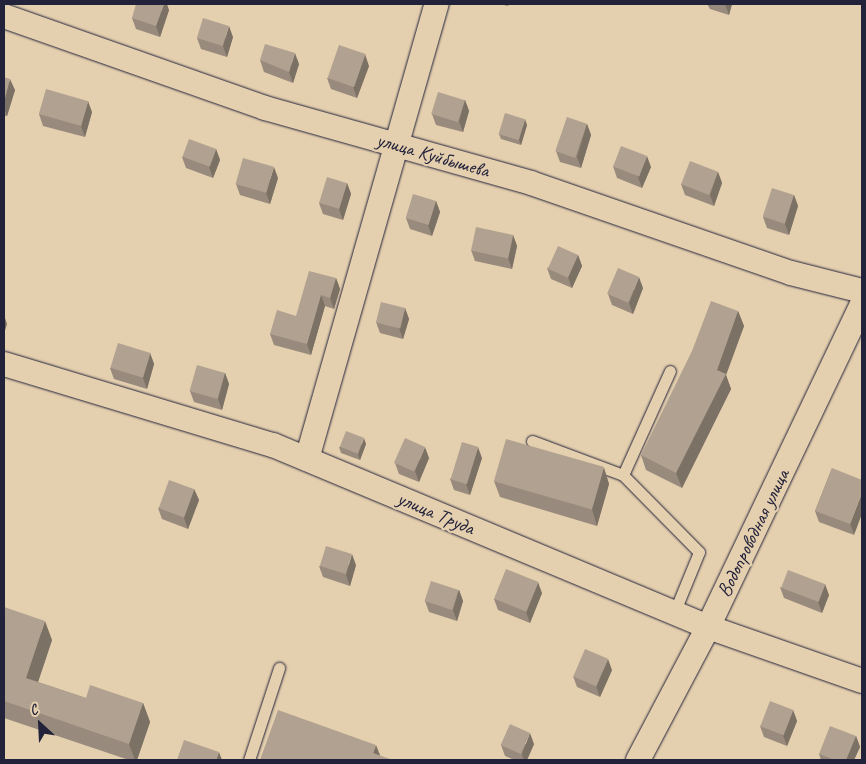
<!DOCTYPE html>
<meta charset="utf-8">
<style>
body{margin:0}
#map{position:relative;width:866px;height:764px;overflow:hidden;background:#e4cfae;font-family:Caveat,sans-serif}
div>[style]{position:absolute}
.roads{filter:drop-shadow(0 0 1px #22223b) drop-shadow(0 0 1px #22223b)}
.service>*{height:11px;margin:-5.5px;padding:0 5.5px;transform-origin:5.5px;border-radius:5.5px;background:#e4cfae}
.minor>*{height:24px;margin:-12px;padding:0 12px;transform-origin:12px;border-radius:12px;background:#e4cfae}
.wall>*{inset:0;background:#988a7c}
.shaded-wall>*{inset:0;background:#7c7165}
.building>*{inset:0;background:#b1a190;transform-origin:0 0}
span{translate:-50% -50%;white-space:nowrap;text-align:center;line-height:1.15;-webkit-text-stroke:4.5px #e4cfae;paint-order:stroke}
.street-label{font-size:20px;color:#22223b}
.frame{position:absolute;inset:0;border:5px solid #22223b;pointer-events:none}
.north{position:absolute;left:15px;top:699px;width:50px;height:50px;-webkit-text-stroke:4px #e4cfae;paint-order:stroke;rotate:335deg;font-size:14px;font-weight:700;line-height:20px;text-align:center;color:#22223b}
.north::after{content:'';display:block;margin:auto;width:18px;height:22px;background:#22223b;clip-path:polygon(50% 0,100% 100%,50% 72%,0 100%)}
</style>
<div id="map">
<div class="roads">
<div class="service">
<div style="left:532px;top:441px;width:97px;rotate:20.5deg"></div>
<div style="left:623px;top:475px;width:108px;rotate:45.4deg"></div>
<div style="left:699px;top:552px;width:66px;rotate:112.3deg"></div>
<div style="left:623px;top:475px;width:114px;rotate:-65.7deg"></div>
<div style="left:249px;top:760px;width:97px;rotate:-71.9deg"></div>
</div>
<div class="minor">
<div style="left:4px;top:16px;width:277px;rotate:19.4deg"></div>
<div style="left:265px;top:108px;width:276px;rotate:15.7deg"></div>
<div style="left:531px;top:183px;width:275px;rotate:19.1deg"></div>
<div style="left:791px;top:273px;width:73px;rotate:14.2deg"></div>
<div style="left:4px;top:364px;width:281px;rotate:16.8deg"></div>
<div style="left:273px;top:445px;width:472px;rotate:22.7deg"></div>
<div style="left:708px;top:627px;width:163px;rotate:19.3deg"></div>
<div style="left:307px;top:459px;width:473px;rotate:-74.1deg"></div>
<div style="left:638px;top:760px;width:150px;rotate:-62.2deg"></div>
<div style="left:708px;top:627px;width:358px;rotate:-64.5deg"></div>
</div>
</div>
<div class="wall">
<div style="clip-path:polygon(499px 4px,509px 4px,508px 6px)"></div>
<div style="clip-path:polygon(707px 4px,732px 4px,729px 15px,710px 9px)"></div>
<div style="clip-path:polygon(169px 10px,160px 37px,136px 29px,132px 18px)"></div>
<div style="clip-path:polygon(233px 37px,227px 57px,201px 49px,197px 38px)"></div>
<div style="clip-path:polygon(260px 60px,299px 64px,293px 83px,264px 72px)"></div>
<div style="clip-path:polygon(369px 66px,357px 98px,331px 89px,327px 78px)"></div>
<div style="clip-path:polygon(4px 77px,15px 90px,7px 116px,4px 116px)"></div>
<div style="clip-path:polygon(465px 100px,469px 111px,463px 132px,436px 125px,432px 114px)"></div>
<div style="clip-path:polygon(92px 112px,85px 137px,43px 126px,39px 114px)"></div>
<div style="clip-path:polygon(587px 124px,591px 135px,581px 168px,560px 162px,556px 151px)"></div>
<div style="clip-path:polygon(527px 125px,521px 145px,501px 139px,499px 134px)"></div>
<div style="clip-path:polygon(216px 149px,220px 160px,213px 178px,186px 168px,182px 157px)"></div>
<div style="clip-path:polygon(613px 166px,651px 167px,642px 188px,617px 178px)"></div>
<div style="clip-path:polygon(718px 172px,722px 183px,714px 206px,685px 195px,681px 184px)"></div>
<div style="clip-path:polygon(278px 178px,270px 204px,240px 195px,236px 184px)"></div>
<div style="clip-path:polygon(347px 183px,351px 194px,343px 220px,323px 214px,319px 203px)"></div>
<div style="clip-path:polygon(794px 195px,798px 206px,789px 235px,767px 228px,763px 217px)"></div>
<div style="clip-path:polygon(436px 201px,440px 212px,432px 236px,410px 229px,406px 218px)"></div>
<div style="clip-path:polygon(513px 235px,517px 246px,512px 269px,475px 261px,471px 250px)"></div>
<div style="clip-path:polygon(578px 255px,582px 266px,572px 288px,551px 279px,547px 268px)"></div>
<div style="clip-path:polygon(336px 278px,340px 289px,334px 309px,325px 306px,311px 355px,274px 345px,270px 334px,296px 316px)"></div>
<div style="clip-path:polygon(643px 288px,633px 314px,612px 305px,608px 294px)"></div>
<div style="clip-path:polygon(405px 308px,409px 319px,403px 339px,380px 333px,376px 322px)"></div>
<div style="clip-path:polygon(738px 311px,744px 326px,726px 375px,731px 389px,682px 488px,646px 470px,641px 455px)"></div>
<div style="clip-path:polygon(150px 353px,154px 364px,147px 389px,114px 379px,110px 368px)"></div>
<div style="clip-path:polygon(225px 373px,229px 384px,222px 410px,194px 402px,190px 391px)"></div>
<div style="clip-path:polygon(366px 444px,360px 460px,341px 453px,339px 447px)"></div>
<div style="clip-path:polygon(429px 458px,419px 482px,399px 474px,395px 463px)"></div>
<div style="clip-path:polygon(482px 458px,470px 495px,454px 490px,450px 479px)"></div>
<div style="clip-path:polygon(604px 468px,609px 484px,597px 526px,500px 497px,494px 481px)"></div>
<div style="clip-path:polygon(832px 468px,854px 535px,819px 522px,815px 511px)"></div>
<div style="clip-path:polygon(194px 489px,199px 500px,188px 529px,162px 519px,158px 508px)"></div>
<div style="clip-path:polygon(356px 565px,350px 586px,323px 577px,319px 566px)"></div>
<div style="clip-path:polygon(780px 587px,829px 595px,822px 613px,784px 598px)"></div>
<div style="clip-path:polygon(459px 590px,463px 601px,457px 621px,429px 612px,425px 601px)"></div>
<div style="clip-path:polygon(542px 593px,530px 623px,498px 610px,494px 599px)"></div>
<div style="clip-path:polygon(4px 607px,52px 640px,38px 682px,86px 698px,143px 703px,150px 722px,137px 760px,129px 760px,4px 718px)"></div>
<div style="clip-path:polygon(612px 670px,600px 697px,577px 687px,573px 676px)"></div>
<div style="clip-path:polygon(793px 710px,797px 721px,787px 746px,764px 737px,760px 726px)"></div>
<div style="clip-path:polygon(856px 736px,860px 747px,854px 760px,821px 760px,819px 754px)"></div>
<div style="clip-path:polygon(534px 744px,527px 760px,515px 760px,505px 756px,501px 745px)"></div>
</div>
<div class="shaded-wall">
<div style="clip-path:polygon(164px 4px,167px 4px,169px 10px,160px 37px,156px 26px)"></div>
<div style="clip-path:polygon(725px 4px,732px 4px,729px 15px)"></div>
<div style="clip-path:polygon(229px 26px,233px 37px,227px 57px,223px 46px)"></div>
<div style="clip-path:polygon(295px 53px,299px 64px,293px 83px,289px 72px)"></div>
<div style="clip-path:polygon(365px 54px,369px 66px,357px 98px,353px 87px)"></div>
<div style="clip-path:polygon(10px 79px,15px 90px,7px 116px,4px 108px,4px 102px)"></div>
<div style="clip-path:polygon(465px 100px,469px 111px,463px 132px,459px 121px)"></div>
<div style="clip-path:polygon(88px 101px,92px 112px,85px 137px,81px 126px)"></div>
<div style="clip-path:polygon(525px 119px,527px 125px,521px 145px,519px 140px)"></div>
<div style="clip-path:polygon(587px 124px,591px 135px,581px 168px,577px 157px)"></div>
<div style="clip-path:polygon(216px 149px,220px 160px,213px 178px,209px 167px)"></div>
<div style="clip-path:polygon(647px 156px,651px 167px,642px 188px,638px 177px)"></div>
<div style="clip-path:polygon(274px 167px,278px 178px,270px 204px,266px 193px)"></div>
<div style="clip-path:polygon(718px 172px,722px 183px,714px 206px,710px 195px)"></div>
<div style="clip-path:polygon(347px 183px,351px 194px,343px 220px,339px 209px)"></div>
<div style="clip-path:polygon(794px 195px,798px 206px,789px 235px,785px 224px)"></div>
<div style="clip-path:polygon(436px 201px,440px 212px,432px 236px,428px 225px)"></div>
<div style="clip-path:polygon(513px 235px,517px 246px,512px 269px,508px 258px)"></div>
<div style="clip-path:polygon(578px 255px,582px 266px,572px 288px,568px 277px)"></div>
<div style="clip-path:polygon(639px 277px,643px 288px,633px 314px,629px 303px)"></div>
<div style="clip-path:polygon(336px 278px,340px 289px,334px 309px,330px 298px)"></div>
<div style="clip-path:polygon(321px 295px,325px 306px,311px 355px,307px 344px)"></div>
<div style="clip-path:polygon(405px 308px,409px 319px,403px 339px,399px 328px)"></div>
<div style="clip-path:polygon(738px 311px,744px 326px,726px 375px,731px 389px,682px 488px,676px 473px,717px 370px)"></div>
<div style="clip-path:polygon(4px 315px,7px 324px,4px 334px)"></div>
<div style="clip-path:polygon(150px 353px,154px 364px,147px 389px,143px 378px)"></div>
<div style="clip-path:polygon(225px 373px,229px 384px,222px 410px,218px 399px)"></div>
<div style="clip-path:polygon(364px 438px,366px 444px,360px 460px,358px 455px)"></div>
<div style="clip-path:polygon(425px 447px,429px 458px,419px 482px,415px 471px)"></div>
<div style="clip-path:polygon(478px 447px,482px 458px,470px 495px,466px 484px)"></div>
<div style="clip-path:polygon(604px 468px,609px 484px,597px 526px,592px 509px)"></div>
<div style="clip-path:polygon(194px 489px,199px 500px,188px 529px,184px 518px)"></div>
<div style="clip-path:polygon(862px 493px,862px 514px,854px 535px,850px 524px)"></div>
<div style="clip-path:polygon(352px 554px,356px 565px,350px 586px,346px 575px)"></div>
<div style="clip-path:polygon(538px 582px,542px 593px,530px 623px,526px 612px)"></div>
<div style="clip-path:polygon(825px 584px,829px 595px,822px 613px,818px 602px)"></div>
<div style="clip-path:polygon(459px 590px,463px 601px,457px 621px,453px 610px)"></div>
<div style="clip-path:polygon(45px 621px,52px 640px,33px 697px,26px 678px)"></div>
<div style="clip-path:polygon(608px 659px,612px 670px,600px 697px,596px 686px)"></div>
<div style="clip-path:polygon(143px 703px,150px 722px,137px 760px,135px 760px,129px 744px)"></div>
<div style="clip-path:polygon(793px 710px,797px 721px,787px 746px,783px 735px)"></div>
<div style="clip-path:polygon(530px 733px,534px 744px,527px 760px,524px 760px,522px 754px)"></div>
<div style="clip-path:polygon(856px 736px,860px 747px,854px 760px,846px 760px)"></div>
<div style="clip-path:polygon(376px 745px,382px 760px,373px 753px)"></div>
<div style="clip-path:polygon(219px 752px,222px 760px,216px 760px)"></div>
</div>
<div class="building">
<div style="clip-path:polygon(136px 4px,164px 4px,156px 26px,132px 18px)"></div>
<div style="left:203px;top:18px;width:27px;height:21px;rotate:17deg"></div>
<div style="clip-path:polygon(265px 44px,295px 53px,289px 72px,260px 60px)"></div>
<div style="left:339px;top:45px;width:28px;height:35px;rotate:19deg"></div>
<div style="clip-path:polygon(4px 77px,10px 79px,4px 102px)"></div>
<div style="left:46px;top:89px;width:44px;height:26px;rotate:16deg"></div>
<div style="left:438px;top:92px;width:28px;height:23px;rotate:17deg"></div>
<div style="left:505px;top:113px;width:21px;height:22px;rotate:17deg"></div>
<div style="left:567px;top:117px;width:21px;height:36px;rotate:19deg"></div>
<div style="left:189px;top:139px;width:29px;height:19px;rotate:20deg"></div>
<div style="left:621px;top:146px;width:28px;height:22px;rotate:21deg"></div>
<div style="left:243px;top:158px;width:32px;height:27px;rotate:16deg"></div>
<div style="left:690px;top:161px;width:30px;height:25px;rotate:21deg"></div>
<div style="left:327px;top:177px;width:21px;height:27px;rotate:17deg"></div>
<div style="left:772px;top:188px;width:23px;height:30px;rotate:18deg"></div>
<div style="left:413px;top:194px;width:24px;height:25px;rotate:17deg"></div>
<div style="left:476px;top:227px;width:38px;height:24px;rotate:12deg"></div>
<div style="left:558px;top:246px;width:22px;height:25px;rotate:24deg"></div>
<div style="left:618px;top:268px;width:23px;height:28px;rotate:23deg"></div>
<div style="clip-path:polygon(309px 271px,336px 278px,330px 298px,321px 295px,307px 344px,270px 334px,277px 310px,296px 316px)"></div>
<div style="clip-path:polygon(711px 301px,738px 311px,717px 370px,726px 374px,676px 473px,641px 455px,692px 351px)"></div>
<div style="left:381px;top:302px;width:25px;height:21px;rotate:14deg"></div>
<div style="left:118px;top:343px;width:34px;height:26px;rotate:17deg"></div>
<div style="left:197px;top:365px;width:29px;height:27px;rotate:16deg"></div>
<div style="left:346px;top:431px;width:19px;height:17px;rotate:21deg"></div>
<div style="left:405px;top:438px;width:22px;height:27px;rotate:24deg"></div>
<div style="left:506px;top:439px;width:102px;height:44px;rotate:16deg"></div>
<div style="left:462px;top:442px;width:17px;height:39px;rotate:17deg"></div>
<div style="clip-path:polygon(832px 468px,862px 480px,862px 493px,850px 524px,815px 511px)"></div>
<div style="left:169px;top:480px;width:27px;height:30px;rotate:20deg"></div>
<div style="left:326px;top:546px;width:27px;height:21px;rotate:17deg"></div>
<div style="left:506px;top:569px;width:35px;height:32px;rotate:22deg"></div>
<div style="left:788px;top:570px;width:40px;height:19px;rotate:21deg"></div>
<div style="left:431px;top:581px;width:29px;height:21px;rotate:18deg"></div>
<div style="clip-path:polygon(4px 607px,45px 621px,26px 678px,86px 698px,90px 685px,143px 703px,129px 744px,4px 701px)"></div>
<div style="left:585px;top:649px;width:25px;height:30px;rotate:23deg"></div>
<div style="left:770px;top:701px;width:25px;height:27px;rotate:21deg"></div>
<div style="clip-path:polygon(278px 710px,376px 745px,373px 753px,393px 760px,260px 760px)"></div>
<div style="left:510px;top:724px;width:22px;height:23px;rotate:24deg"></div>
<div style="clip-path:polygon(830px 726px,856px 736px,846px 760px,835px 760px,819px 754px)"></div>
<div style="clip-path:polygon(184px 740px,219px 752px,216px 760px,177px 760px)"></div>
</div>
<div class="street-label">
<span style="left:433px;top:155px;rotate:16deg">улица Куйбышева</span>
<span style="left:436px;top:513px;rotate:23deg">улица Труда</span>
<span style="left:753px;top:533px;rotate:-64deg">Водопроводная улица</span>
</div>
<div class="frame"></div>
<div class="north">С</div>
</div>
